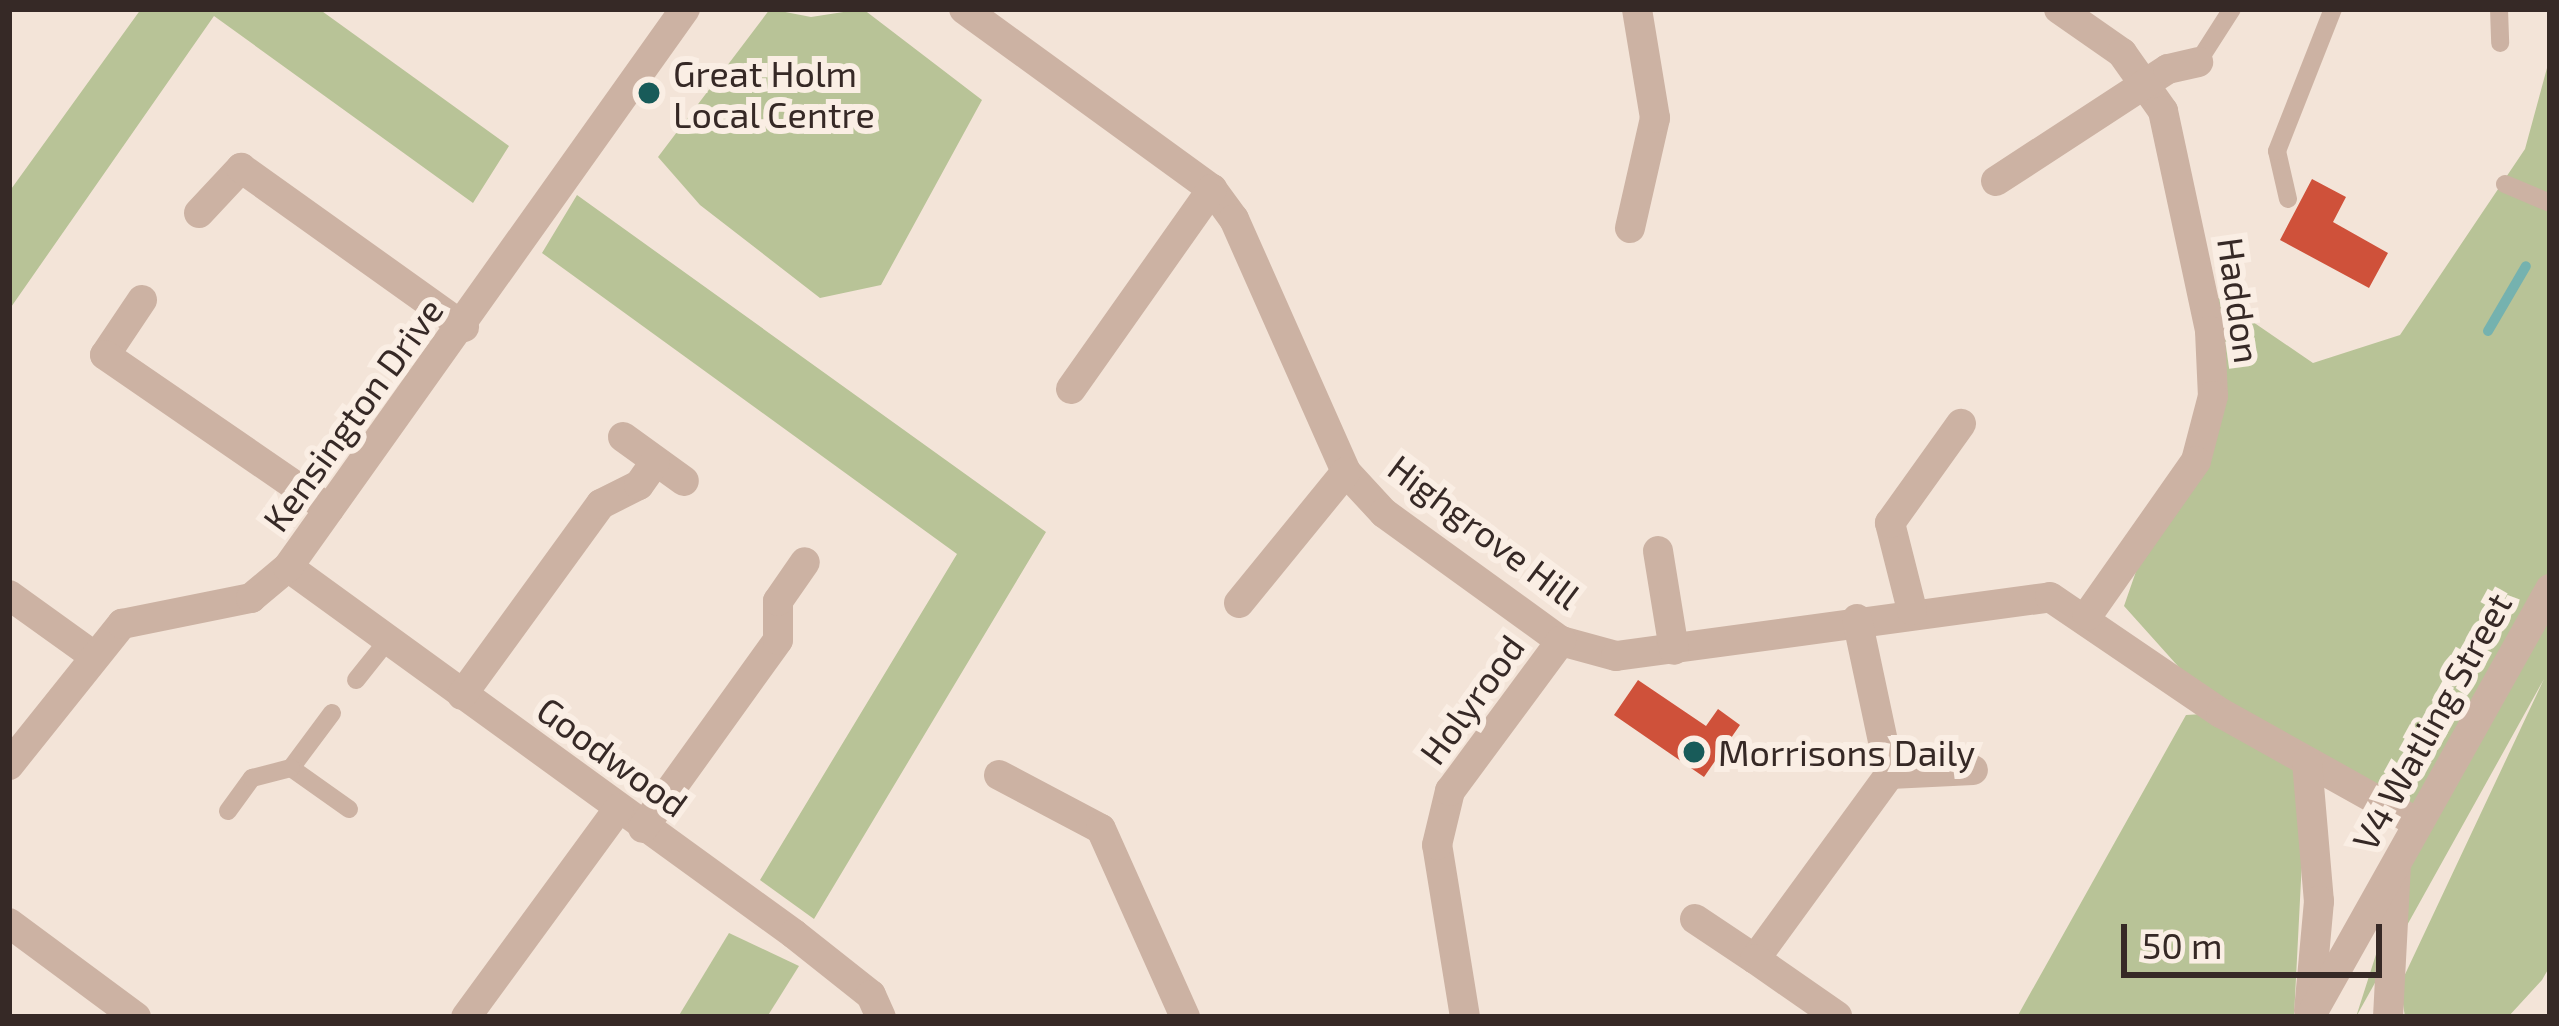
<!DOCTYPE html>
<style>
body{margin:0}
#map{position:relative;width:2559px;height:1026px;overflow:hidden;background:#f3e4d8;font-family:"Exo 2",sans-serif}
div>[style]{position:absolute}
.green>*{inset:0;background:#b8c397}
.stream>*{height:10px;margin:-5px;padding:0 5px;transform-origin:5px;border-radius:5px;background:#75b2af}
.building>*{inset:0;background:#cf513a}
.service>*{height:18px;margin:-9px;padding:0 9px;transform-origin:9px;border-radius:9px;background:#ccb2a3}
.minor>*{height:30px;margin:-15px;padding:0 15px;transform-origin:15px;border-radius:15px;background:#ccb2a3}
.tertiary>*{height:30px;margin:-15px;padding:0 15px;transform-origin:15px;border-radius:15px;background:#ccb2a3}
.dots>*{width:33px;height:33px;translate:-50% -50%;box-sizing:border-box;border:6px solid #faeee4;border-radius:50%}
span{translate:-50% -50%;white-space:nowrap;text-align:center;line-height:1.15;-webkit-text-stroke:12px #faeee4;paint-order:stroke}
.poi-label{font-size:36px;color:#362926}
.left{translate:0 -50%;text-align:left}
.street-label{font-size:36px;color:#362926}
.frame{position:absolute;inset:0;border:12px solid #362926;pointer-events:none}
.scale{position:absolute;left:2121px;top:924px;width:261px;height:54px;box-sizing:border-box;border:6px solid #362926;border-top:0;padding-left:15px;font-size:36px;line-height:42px;white-space:nowrap;color:#362926;-webkit-text-stroke:9px #faeee4;paint-order:stroke}
</style>
<div id="map">
<div class="green">
<div style="clip-path:polygon(141px 9px,319px 9px,509px 146px,473px 203px,214px 16px,9px 310px,9px 192px)"></div>
<div style="clip-path:polygon(770px 9px,811px 17px,863px 9px,982px 100px,881px 285px,820px 298px,700px 205px,658px 157px)"></div>
<div style="clip-path:polygon(2550px 57px,2550px 966px,2542px 980px,2508px 1017px,2405px 1017px,2400px 985px,2544px 679px,2356px 1017px,2418px 823px,2307px 763px,2294px 1017px,2017px 1017px,2186px 715px,2220px 713px,2124px 606px,2151px 528px,2196px 461px,2202px 287px,2313px 363px,2400px 335px,2525px 149px)"></div>
<div style="clip-path:polygon(577px 195px,1046px 532px,814px 919px,760px 880px,957px 554px,542px 253px)"></div>
<div style="clip-path:polygon(729px 933px,799px 966px,767px 1017px,678px 1017px)"></div>
</div>
<div class="stream">
<div style="left:2488px;top:331px;width:75px;rotate:-59.7deg"></div>
</div>
<div class="building">
<div style="clip-path:polygon(2312px 179px,2346px 197px,2333px 222px,2388px 253px,2369px 288px,2280px 240px)"></div>
<div style="clip-path:polygon(1638px 680px,1706px 726px,1718px 709px,1740px 725px,1704px 777px,1614px 715px)"></div>
</div>
<div class="service">
<div style="left:2499px;top:9px;width:34px;rotate:88deg"></div>
<div style="left:2198px;top:62px;width:63px;rotate:-57.3deg"></div>
<div style="left:2505px;top:184px;width:49px;rotate:22.9deg"></div>
<div style="left:2288px;top:199px;width:49px;rotate:-102.9deg"></div>
<div style="left:2277px;top:151px;width:153px;rotate:-68.5deg"></div>
<div style="left:356px;top:680px;width:51px;rotate:-51.3deg"></div>
<div style="left:332px;top:713px;width:69px;rotate:126.7deg"></div>
<div style="left:291px;top:768px;width:71px;rotate:35.3deg"></div>
<div style="left:228px;top:811px;width:41px;rotate:-54deg"></div>
<div style="left:252px;top:778px;width:40px;rotate:-14.4deg"></div>
</div>
<div class="minor">
<div style="left:964px;top:9px;width:306px;rotate:36deg"></div>
<div style="left:1212px;top:189px;width:37px;rotate:54deg"></div>
<div style="left:1234px;top:219px;width:277px;rotate:66.1deg"></div>
<div style="left:1346px;top:472px;width:56px;rotate:47.2deg"></div>
<div style="left:1384px;top:513px;width:218px;rotate:35.9deg"></div>
<div style="left:1561px;top:641px;width:57px;rotate:15.3deg"></div>
<div style="left:1616px;top:656px;width:438px;rotate:-7.7deg"></div>
<div style="left:2050px;top:597px;width:207px;rotate:34.2deg"></div>
<div style="left:2221px;top:713px;width:226px;rotate:29.2deg"></div>
<div style="left:2059px;top:9px;width:77px;rotate:34.9deg"></div>
<div style="left:2122px;top:53px;width:71px;rotate:54.7deg"></div>
<div style="left:2163px;top:111px;width:225px;rotate:77.9deg"></div>
<div style="left:2210px;top:331px;width:65px;rotate:87.4deg"></div>
<div style="left:2213px;top:396px;width:67px;rotate:104.7deg"></div>
<div style="left:2196px;top:461px;width:189px;rotate:125.1deg"></div>
<div style="left:1996px;top:181px;width:205px;rotate:-33.1deg"></div>
<div style="left:2168px;top:69px;width:31px;rotate:-13deg"></div>
<div style="left:199px;top:213px;width:62px;rotate:-47deg"></div>
<div style="left:241px;top:168px;width:274px;rotate:35.5deg"></div>
<div style="left:1630px;top:228px;width:113px;rotate:-77.2deg"></div>
<div style="left:1655px;top:118px;width:110px;rotate:-99.4deg"></div>
<div style="left:142px;top:300px;width:66px;rotate:123.9deg"></div>
<div style="left:105px;top:355px;width:272px;rotate:34.5deg"></div>
<div style="left:1071px;top:389px;width:245px;rotate:-54.8deg"></div>
<div style="left:623px;top:437px;width:75px;rotate:35.8deg"></div>
<div style="left:1658px;top:551px;width:100px;rotate:80.8deg"></div>
<div style="left:288px;top:567px;width:625px;rotate:35.95deg"></div>
<div style="left:794px;top:934px;width:98px;rotate:38.4deg"></div>
<div style="left:871px;top:995px;width:24px;rotate:66deg"></div>
<div style="left:9px;top:595px;width:101px;rotate:35.7deg"></div>
<div style="left:1239px;top:603px;width:169px;rotate:-50.8deg"></div>
<div style="left:1912px;top:610px;width:90px;rotate:-104.2deg"></div>
<div style="left:1890px;top:523px;width:122px;rotate:-54.4deg"></div>
<div style="left:1857px;top:619px;width:158px;rotate:78deg"></div>
<div style="left:1890px;top:774px;width:83px;rotate:-2.8deg"></div>
<div style="left:462px;top:695px;width:236px;rotate:-54deg"></div>
<div style="left:601px;top:504px;width:42px;rotate:-26.6deg"></div>
<div style="left:639px;top:485px;width:28px;rotate:-55deg"></div>
<div style="left:9px;top:765px;width:181px;rotate:-51.3deg"></div>
<div style="left:122px;top:624px;width:132px;rotate:-11.4deg"></div>
<div style="left:251px;top:598px;width:48px;rotate:-40deg"></div>
<div style="left:288px;top:567px;width:685px;rotate:-54.57deg"></div>
<div style="left:999px;top:775px;width:115px;rotate:27.9deg"></div>
<div style="left:1101px;top:829px;width:206px;rotate:65.9deg"></div>
<div style="left:643px;top:828px;width:231px;rotate:-54.3deg"></div>
<div style="left:778px;top:640px;width:39px;rotate:-90deg"></div>
<div style="left:778px;top:601px;width:47px;rotate:-55.3deg"></div>
<div style="left:1695px;top:919px;width:72px;rotate:33.7deg"></div>
<div style="left:1755px;top:959px;width:229px;rotate:-53.9deg"></div>
<div style="left:9px;top:923px;width:158px;rotate:36.5deg"></div>
<div style="left:1755px;top:959px;width:100px;rotate:34.8deg"></div>
<div style="left:466px;top:1017px;width:259px;rotate:-53.8deg"></div>
<div style="left:1465px;top:1017px;width:174px;rotate:-99.2deg"></div>
<div style="left:1437px;top:845px;width:56px;rotate:-76.5deg"></div>
<div style="left:1450px;top:791px;width:187px;rotate:-53.5deg"></div>
<div style="left:2388px;top:1017px;width:152px;rotate:-87deg"></div>
</div>
<div class="tertiary">
<div style="left:2307px;top:762px;width:140px;rotate:85.1deg"></div>
<div style="left:2319px;top:901px;width:110px;rotate:95.2deg"></div>
<div style="left:2310px;top:1017px;width:491px;rotate:-60.7deg"></div>
</div>
<div class="dots">
<div style="left:649px;top:93px;background:#185b59"></div>
<div style="left:1694px;top:752px;background:#185b59"></div>
</div>
<div class="poi-label">
<span class="left" style="left:673px;top:93px">Great Holm<br>Local Centre</span>
<span class="left" style="left:1718px;top:752px">Morrisons Daily</span>
</div>
<div class="street-label">
<span style="left:2240px;top:300px;rotate:82deg">Haddon</span>
<span style="left:352px;top:414px;rotate:-54deg">Kensington Drive</span>
<span style="left:1485px;top:531px;rotate:37deg">Highgrove Hill</span>
<span style="left:1471px;top:699px;rotate:-54deg">Holyrood</span>
<span style="left:2431px;top:721px;rotate:-61deg">V4 Watling Street</span>
<span style="left:613px;top:756px;rotate:36deg">Goodwood</span>
</div>
<div class="frame"></div>
<div class="scale">50 m</div>
</div>
